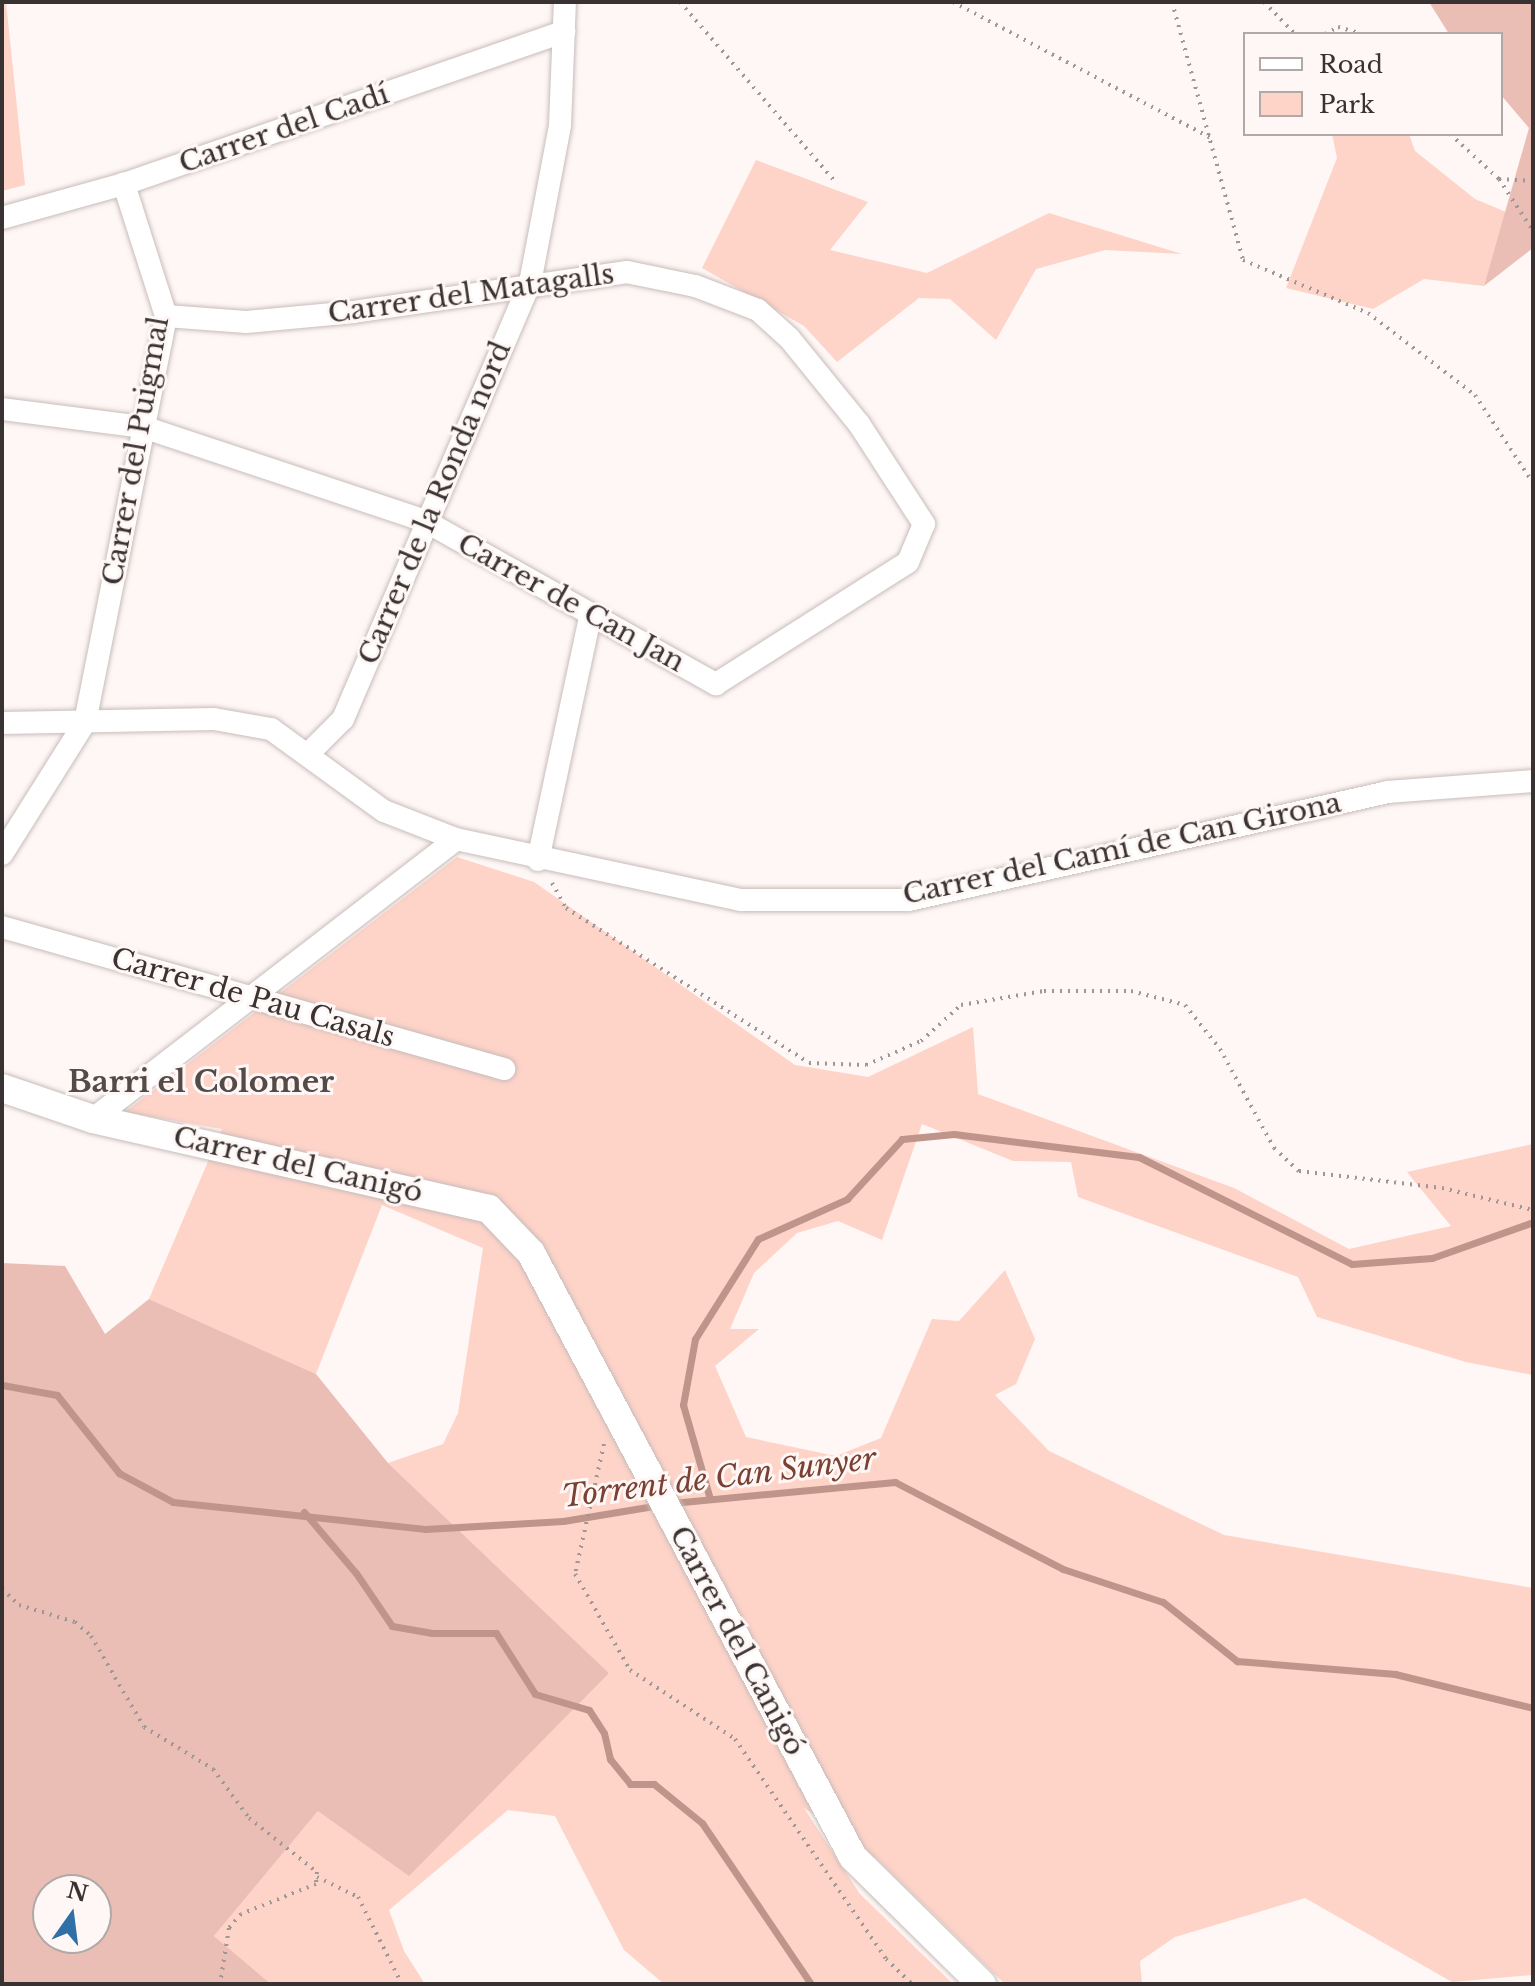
<!DOCTYPE html>
<meta charset="utf-8">
<style>
body{margin:0}
#map{position:relative;width:1535px;height:1986px;overflow:hidden;background:#fef7f5;font-family:"Libre Baskerville",serif}
div>[style]{position:absolute}
.green>*{inset:0;background:#fed3c8}
.forest>*{inset:0;background:#eabeb4}
.stream>*{height:7px;margin:-3.5px;padding:0 3.5px;transform-origin:3.5px;border-radius:3.5px;background:#bf948a}
.path>*{height:4px;margin-top:-2px;transform-origin:0;background:repeating-linear-gradient(90deg,#9d9796 0 2px,transparent 0 8px)}
.roads{filter:drop-shadow(0 0 2px #c8bcba) drop-shadow(0 0 2px #c8bcba)}
.minor>*{height:22px;margin:-11px;padding:0 11px;transform-origin:11px;border-radius:11px;background:#fff}
.tertiary>*{height:28px;margin:-14px;padding:0 14px;transform-origin:14px;border-radius:14px;background:#fff}
span{translate:-50% -50%;white-space:nowrap;text-align:center;line-height:1.15;-webkit-text-stroke:6px #fef7f5;paint-order:stroke}
.street-label{font-size:28px;color:#383332}
.neighbourhood-label{font-size:30px;color:#544a48;font-weight:700}
.water-label{font-size:30px;color:#794033;font-style:italic}
.frame{position:absolute;inset:0;border:4px solid #383332;pointer-events:none}
.legend{position:absolute;left:1243px;top:32px;width:260px;height:104px;box-sizing:border-box;background:#fef7f5;border:2px solid #afa9a7;margin:0;padding:10px 14px;list-style:none;font-size:24px;color:#383332}
.legend li{display:flex;align-items:center;gap:16px;height:40px}
.legend b{width:40px;border:2px solid #afa9a7}
.north{position:absolute;left:32px;top:1874px;width:80px;height:80px;box-sizing:border-box;background:#fef7f5;border:2px solid #afa9a7;border-radius:50%;rotate:14deg;font-size:22px;font-weight:700;line-height:32px;text-align:center;color:#383332}
.north::after{content:'';display:block;margin:auto;width:28px;height:36px;background:#3070a7;clip-path:polygon(50% 0,100% 100%,50% 72%,0 100%)}
</style>
<div id="map">
<div class="green">
<div style="clip-path:polygon(2px 2px,6px 2px,25px 185px,2px 191px)"></div>
<div style="clip-path:polygon(1332px 134px,1409px 134px,1415px 151px,1475px 199px,1506px 212px,1484px 286px,1424px 279px,1373px 309px,1286px 288px,1337px 158px)"></div>
<div style="clip-path:polygon(756px 160px,868px 202px,830px 250px,927px 273px,1049px 213px,1182px 254px,1105px 250px,1036px 269px,996px 340px,950px 299px,919px 298px,837px 362px,804px 326px,702px 268px)"></div>
<div style="clip-path:polygon(457px 857px,534px 882px,795px 1065px,868px 1077px,973px 1027px,978px 1094px,1234px 1188px,1349px 1249px,1451px 1226px,1407px 1172px,1533px 1144px,1533px 1375px,1466px 1362px,1317px 1317px,1298px 1277px,1078px 1197px,1071px 1162px,1013px 1161px,922px 1124px,882px 1240px,838px 1221px,797px 1233px,754px 1273px,730px 1329px,759px 1329px,715px 1366px,746px 1437px,836px 1456px,881px 1438px,932px 1319px,959px 1321px,1005px 1270px,1035px 1339px,1016px 1384px,995px 1395px,1049px 1451px,1224px 1535px,1533px 1588px,1533px 1975px,1452px 1982px,1305px 1898px,1175px 1937px,1140px 1961px,1142px 1984px,1005px 1984px,876px 1858px,804px 1808px,860px 1894px,953px 1984px,664px 1984px,624px 1950px,555px 1816px,508px 1810px,389px 1910px,404px 1951px,425px 1984px,271px 1984px,214px 1936px,318px 1811px,609px 1673px,388px 1463px,443px 1444px,458px 1413px,483px 1248px,382px 1205px,316px 1374px,149px 1299px,222px 1129px,125px 1112px)"></div>
</div>
<div class="forest">
<div style="clip-path:polygon(1429px 2px,1533px 2px,1533px 248px,1484px 286px,1529px 128px,1501px 95px,1501px 34px,1449px 34px)"></div>
<div style="clip-path:polygon(evenodd,2px 1263px,65px 1266px,105px 1334px,149px 1299px,316px 1374px,388px 1463px,609px 1673px,409px 1876px,318px 1811px,214px 1936px,271px 1984px,2px 1984px,2px 1263px,48px 1890px,96px 1890px,96px 1938px,48px 1938px,48px 1890px)"></div>
</div>
<div class="stream">
<div style="left:2px;top:1385px;width:56px;rotate:10.3deg"></div>
<div style="left:57px;top:1395px;width:100px;rotate:51.5deg"></div>
<div style="left:119px;top:1473px;width:61px;rotate:28.2deg"></div>
<div style="left:173px;top:1502px;width:253px;rotate:6.1deg"></div>
<div style="left:425px;top:1529px;width:138px;rotate:-3.3deg"></div>
<div style="left:563px;top:1521px;width:98px;rotate:-9.4deg"></div>
<div style="left:710px;top:1499px;width:98px;rotate:-106deg"></div>
<div style="left:683px;top:1405px;width:67px;rotate:-79.7deg"></div>
<div style="left:695px;top:1339px;width:118px;rotate:-57.8deg"></div>
<div style="left:758px;top:1239px;width:98px;rotate:-24.2deg"></div>
<div style="left:847px;top:1199px;width:81px;rotate:-47.5deg"></div>
<div style="left:902px;top:1139px;width:52px;rotate:-5.5deg"></div>
<div style="left:954px;top:1134px;width:186px;rotate:7.1deg"></div>
<div style="left:1139px;top:1157px;width:238px;rotate:26.7deg"></div>
<div style="left:1352px;top:1264px;width:80px;rotate:-4.3deg"></div>
<div style="left:1432px;top:1258px;width:107px;rotate:-19.6deg"></div>
<div style="left:672px;top:1503px;width:224px;rotate:-5.4deg"></div>
<div style="left:895px;top:1482px;width:189px;rotate:27.4deg"></div>
<div style="left:1063px;top:1569px;width:105px;rotate:18.3deg"></div>
<div style="left:1163px;top:1602px;width:95px;rotate:38.6deg"></div>
<div style="left:1237px;top:1661px;width:159px;rotate:4.7deg"></div>
<div style="left:1395px;top:1674px;width:142px;rotate:13.8deg"></div>
<div style="left:304px;top:1512px;width:80px;rotate:49.6deg"></div>
<div style="left:356px;top:1573px;width:64px;rotate:55.8deg"></div>
<div style="left:392px;top:1626px;width:41px;rotate:9.9deg"></div>
<div style="left:432px;top:1633px;width:64px"></div>
<div style="left:496px;top:1633px;width:72px;rotate:57.4deg"></div>
<div style="left:535px;top:1694px;width:56px;rotate:16.5deg"></div>
<div style="left:589px;top:1710px;width:27px;rotate:57deg"></div>
<div style="left:604px;top:1733px;width:27px;rotate:77deg"></div>
<div style="left:610px;top:1759px;width:32px;rotate:51deg"></div>
<div style="left:630px;top:1784px;width:24px"></div>
<div style="left:654px;top:1784px;width:62px;rotate:39.1deg"></div>
<div style="left:702px;top:1823px;width:194px;rotate:55.9deg"></div>
</div>
<div class="path">
<div style="left:680px;top:2px;width:240px;rotate:49.2deg"></div>
<div style="left:953px;top:2px;width:294px;rotate:27.8deg"></div>
<div style="left:1172px;top:2px;width:268px;rotate:74.6deg"></div>
<div style="left:1243px;top:260px;width:136px;rotate:23deg"></div>
<div style="left:1368px;top:313px;width:135px;rotate:37.5deg"></div>
<div style="left:1475px;top:395px;width:105px;rotate:56.6deg"></div>
<div style="left:1264px;top:2px;width:45px;rotate:45.9deg"></div>
<div style="left:1325px;top:34px;width:15px;rotate:-28deg"></div>
<div style="left:1338px;top:27px;width:26px;rotate:16deg"></div>
<div style="left:1450px;top:134px;width:67px;rotate:42.6deg"></div>
<div style="left:1499px;top:179px;width:62px;rotate:56.8deg"></div>
<div style="left:1499px;top:179px;width:34px;rotate:3deg"></div>
<div style="left:552px;top:883px;width:29px;rotate:61deg"></div>
<div style="left:566px;top:908px;width:288px;rotate:32.5deg"></div>
<div style="left:809px;top:1063px;width:57px;rotate:2deg"></div>
<div style="left:866px;top:1065px;width:60px;rotate:-23.6deg"></div>
<div style="left:921px;top:1041px;width:54px;rotate:-42deg"></div>
<div style="left:961px;top:1005px;width:84px;rotate:-9.6deg"></div>
<div style="left:1044px;top:991px;width:87px"></div>
<div style="left:1131px;top:991px;width:56px;rotate:14.5deg"></div>
<div style="left:1185px;top:1005px;width:56px;rotate:51.5deg"></div>
<div style="left:1220px;top:1049px;width:113px;rotate:61.4deg"></div>
<div style="left:1274px;top:1148px;width:34px;rotate:43deg"></div>
<div style="left:1299px;top:1171px;width:144px;rotate:6.8deg"></div>
<div style="left:1442px;top:1188px;width:94px;rotate:13.6deg"></div>
<div style="left:604px;top:1444px;width:133px;rotate:102.6deg"></div>
<div style="left:575px;top:1574px;width:111px;rotate:60.2deg"></div>
<div style="left:630px;top:1670px;width:126px;rotate:33.3deg"></div>
<div style="left:735px;top:1739px;width:267px;rotate:55.5deg"></div>
<div style="left:886px;top:1959px;width:36px;rotate:44deg"></div>
<div style="left:2px;top:1589px;width:23px;rotate:43deg"></div>
<div style="left:19px;top:1605px;width:59px;rotate:16.9deg"></div>
<div style="left:75px;top:1622px;width:21px;rotate:41deg"></div>
<div style="left:91px;top:1636px;width:105px;rotate:59.8deg"></div>
<div style="left:144px;top:1727px;width:81px;rotate:31.3deg"></div>
<div style="left:213px;top:1769px;width:61px;rotate:53.7deg"></div>
<div style="left:249px;top:1818px;width:87px;rotate:38.5deg"></div>
<div style="left:317px;top:1872px;width:12px;rotate:95deg"></div>
<div style="left:316px;top:1884px;width:81px;rotate:158.2deg"></div>
<div style="left:241px;top:1914px;width:18px;rotate:131deg"></div>
<div style="left:229px;top:1928px;width:57px;rotate:99.1deg"></div>
<div style="left:317px;top:1877px;width:46px;rotate:26deg"></div>
<div style="left:358px;top:1897px;width:97px;rotate:63.2deg"></div>
</div>
<div class="roads">
<div class="minor">
<div style="left:2px;top:218px;width:127px;rotate:-15.6deg"></div>
<div style="left:124px;top:184px;width:466px;rotate:-19.1deg"></div>
<div style="left:2px;top:409px;width:142px;rotate:7.3deg"></div>
<div style="left:143px;top:427px;width:297px;rotate:18.4deg"></div>
<div style="left:425px;top:521px;width:334px;rotate:29.3deg"></div>
<div style="left:716px;top:684px;width:227px;rotate:-32.4deg"></div>
<div style="left:908px;top:562px;width:41px;rotate:-67.2deg"></div>
<div style="left:924px;top:524px;width:119px;rotate:-123deg"></div>
<div style="left:859px;top:424px;width:111px;rotate:-129.1deg"></div>
<div style="left:789px;top:338px;width:42px;rotate:-137.9deg"></div>
<div style="left:758px;top:310px;width:67px;rotate:-159.1deg"></div>
<div style="left:695px;top:286px;width:69px;rotate:-168.4deg"></div>
<div style="left:627px;top:272px;width:276px;rotate:171.7deg"></div>
<div style="left:354px;top:312px;width:108px;rotate:174.7deg"></div>
<div style="left:246px;top:322px;width:80px;rotate:-175.7deg"></div>
<div style="left:2px;top:723px;width:212px;rotate:-1.1deg"></div>
<div style="left:214px;top:719px;width:58px;rotate:10deg"></div>
<div style="left:271px;top:729px;width:140px;rotate:36deg"></div>
<div style="left:384px;top:811px;width:77px;rotate:21.3deg"></div>
<div style="left:456px;top:839px;width:291px;rotate:12.1deg"></div>
<div style="left:741px;top:900px;width:168px"></div>
<div style="left:909px;top:900px;width:491px;rotate:-12.7deg"></div>
<div style="left:1388px;top:792px;width:145px;rotate:-4.3deg"></div>
<div style="left:309px;top:753px;width:48px;rotate:-45deg"></div>
<div style="left:343px;top:719px;width:474px;rotate:-66.8deg"></div>
<div style="left:530px;top:283px;width:161px;rotate:-79.2deg"></div>
<div style="left:560px;top:125px;width:123px;rotate:-87.7deg"></div>
<div style="left:2px;top:854px;width:156px;rotate:-57.8deg"></div>
<div style="left:85px;top:722px;width:414px;rotate:-78.7deg"></div>
<div style="left:166px;top:316px;width:139px;rotate:-107.7deg"></div>
<div style="left:538px;top:860px;width:249px;rotate:-77.9deg"></div>
<div style="left:2px;top:927px;width:522px;rotate:15.79deg"></div>
<div style="left:93px;top:1119px;width:458px;rotate:-37.6deg"></div>
</div>
<div class="tertiary">
<div style="left:2px;top:1088px;width:96px;rotate:18.8deg"></div>
<div style="left:93px;top:1119px;width:406px;rotate:12.8deg"></div>
<div style="left:489px;top:1209px;width:61px;rotate:46.3deg"></div>
<div style="left:531px;top:1253px;width:684px;rotate:61.94deg"></div>
<div style="left:853px;top:1857px;width:181px;rotate:44.6deg"></div>
</div>
</div>
<div class="street-label">
<span style="left:284px;top:129px;rotate:-19deg">Carrer del Cadí</span>
<span style="left:471px;top:294px;rotate:-8deg">Carrer del Matagalls</span>
<span style="left:136px;top:451px;rotate:-80deg">Carrer del Puigmal</span>
<span style="left:435px;top:503px;rotate:-67deg">Carrer de la Ronda nord</span>
<span style="left:571px;top:603px;rotate:29deg">Carrer de Can Jan</span>
<span style="left:1122px;top:849px;rotate:-12deg">Carrer del Camí de Can Girona</span>
<span style="left:253px;top:998px;rotate:16deg">Carrer de Pau Casals</span>
<span style="left:298px;top:1165px;rotate:13deg">Carrer del Canigó</span>
<span style="left:737px;top:1641px;rotate:62deg">Carrer del Canigó</span>
</div>
<div class="neighbourhood-label">
<span style="left:201px;top:1082px">Barri el Colomer</span>
</div>
<div class="water-label">
<span style="left:719px;top:1478px;rotate:-7deg">Torrent de Can Sunyer</span>
</div>
<div class="frame"></div>
<ul class="legend">
<li><b style="height:10px;background:#fff"></b>Road</li>
<li><b style="height:22px;background:#fed3c8"></b>Park</li>
</ul>
<div class="north">N</div>
</div>
